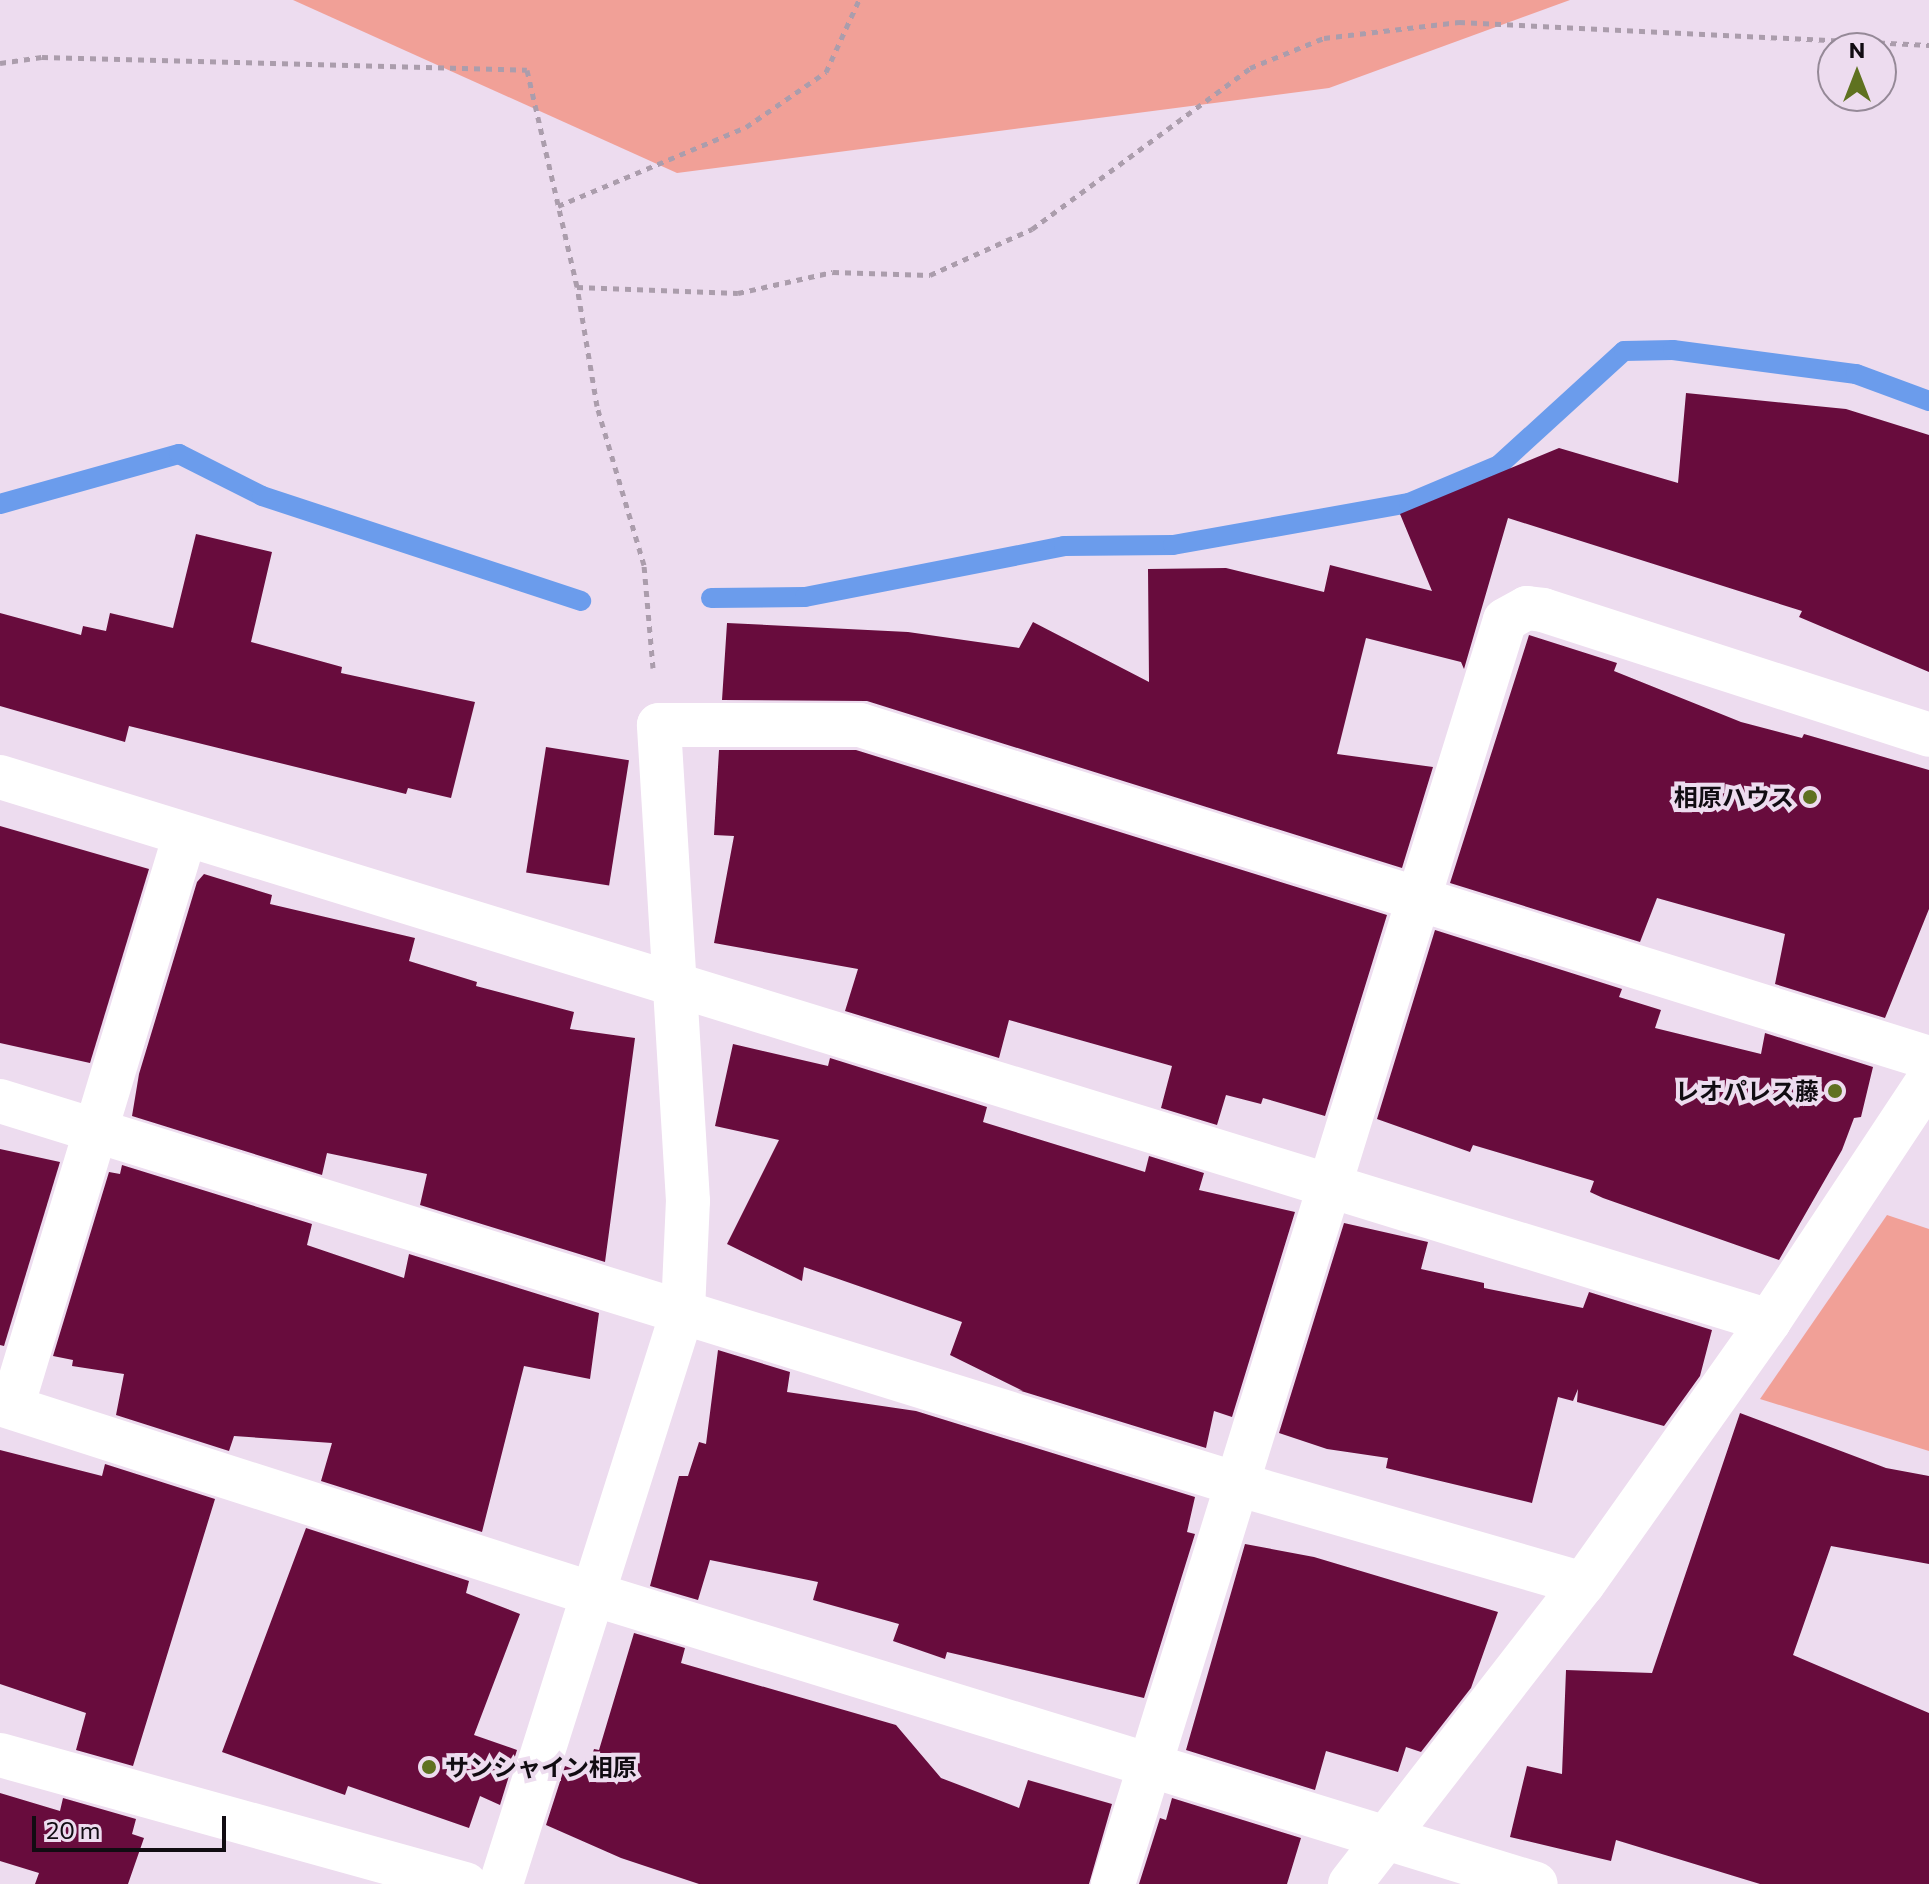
<!DOCTYPE html>
<meta charset="utf-8">
<style>
body{margin:0}
#map{position:relative;width:1929px;height:1884px;overflow:hidden;background:#eddcef;font-family:Commissioner,"Noto Sans JP",sans-serif}
div>[style]{position:absolute}
.green>*{inset:0;background:#f1a097}
.stream>*{height:20px;margin:-10px;padding:0 10px;transform-origin:10px;border-radius:10px;background:#6b9cec}
.building>*{inset:0;background:#680c3d;transform-origin:0 0}
.path>*{height:5px;margin-top:-2.5px;transform-origin:0;background:repeating-linear-gradient(90deg,#ab9dac 0 6px,transparent 0 12px)}
.minor>*{height:44px;margin:-22px;padding:0 22px;transform-origin:22px;border-radius:22px;background:#fff}
.dots>*{width:22px;height:22px;translate:-50% -50%;box-sizing:border-box;border:4px solid #eddcef;border-radius:50%}
span{translate:-50% -50%;white-space:nowrap;text-align:center;line-height:1.15;-webkit-text-stroke:8px #eddcef;paint-order:stroke}
.poi-label{font-size:24px;color:#110c12;font-weight:700}
.right{translate:-100% -50%;text-align:right}
.left{translate:0 -50%;text-align:left}
.north{position:absolute;left:1817px;top:32px;width:80px;height:80px;box-sizing:border-box;background:#eddcef;border:2px solid #958997;border-radius:50%;rotate:0deg;font-size:22px;font-weight:700;line-height:32px;text-align:center;color:#110c12}
.north::after{content:'';display:block;margin:auto;width:28px;height:36px;background:#5f7220;clip-path:polygon(50% 0,100% 100%,50% 72%,0 100%)}
.scale{position:absolute;left:32px;top:1816px;width:194px;height:36px;box-sizing:border-box;border:4px solid #110c12;border-top:0;padding-left:10px;font-size:24px;line-height:28px;white-space:nowrap;color:#110c12;-webkit-text-stroke:6px #eddcef;paint-order:stroke}
</style>
<div id="map">
<div class="green">
<div style="clip-path:polygon(293px 0,1570px 0,1329px 88px,677px 173px)"></div>
<div style="clip-path:polygon(1887px 1215px,1929px 1229px,1929px 1451px,1760px 1399px)"></div>
</div>
<div class="stream">
<div style="left:0;top:504px;width:186px;rotate:-15.6deg"></div>
<div style="left:179px;top:454px;width:93px;rotate:26.8deg"></div>
<div style="left:262px;top:496px;width:336px;rotate:18.2deg"></div>
<div style="left:711px;top:598px;width:94px;rotate:-0.6deg"></div>
<div style="left:805px;top:597px;width:264px;rotate:-11.1deg"></div>
<div style="left:1064px;top:546px;width:109px;rotate:-0.5deg"></div>
<div style="left:1173px;top:545px;width:240px;rotate:-10.1deg"></div>
<div style="left:1409px;top:503px;width:98px;rotate:-22.9deg"></div>
<div style="left:1499px;top:465px;width:169px;rotate:-42.4deg"></div>
<div style="left:1624px;top:351px;width:49px;rotate:-1.2deg"></div>
<div style="left:1673px;top:350px;width:185px;rotate:7.5deg"></div>
<div style="left:1856px;top:374px;width:78px;rotate:20.3deg"></div>
</div>
<div class="building">
<div style="clip-path:polygon(1686px 393px,1846px 409px,1929px 435px,1929px 672px,1799px 617px,1802px 611px,1508px 518px,1464px 669px,1461px 662px,1366px 638px,1337px 754px,1433px 767px,1402px 868px,867px 701px,722px 700px,727px 623px,908px 632px,1019px 648px,1033px 622px,1149px 682px,1148px 569px,1226px 568px,1324px 592px,1330px 565px,1432px 591px,1400px 514px,1559px 448px,1678px 483px)"></div>
<div style="clip-path:polygon(196px 534px,272px 552px,251px 642px,342px 667px,341px 673px,475px 702px,451px 798px,408px 788px,406px 794px,129px 726px,125px 742px,0 706px,0 613px,81px 635px,83px 626px,106px 631px,110px 613px,173px 628px)"></div>
<div style="clip-path:polygon(1529px 635px,1617px 663px,1614px 671px,1741px 722px,1802px 738px,1804px 734px,1929px 770px,1929px 909px,1885px 1018px,1775px 984px,1785px 934px,1657px 898px,1640px 942px,1450px 883px)"></div>
<div style="left:546px;top:747px;width:84px;height:127px;rotate:9deg"></div>
<div style="clip-path:polygon(719px 750px,856px 750px,1387px 915px,1325px 1116px,1263px 1098px,1261px 1104px,1226px 1095px,1217px 1125px,1161px 1108px,1172px 1066px,1009px 1020px,999px 1058px,845px 1011px,858px 969px,714px 943px,734px 836px,714px 835px)"></div>
<div style="clip-path:polygon(0 826px,149px 869px,90px 1063px,0 1043px)"></div>
<div style="clip-path:polygon(204px 874px,272px 895px,270px 904px,415px 938px,409px 961px,477px 982px,476px 986px,574px 1012px,570px 1029px,635px 1038px,605px 1262px,420px 1205px,427px 1174px,327px 1153px,322px 1175px,132px 1116px,139px 1074px,197px 882px)"></div>
<div style="clip-path:polygon(1435px 930px,1622px 989px,1619px 997px,1661px 1010px,1655px 1028px,1761px 1054px,1765px 1033px,1873px 1067px,1861px 1117px,1854px 1118px,1842px 1150px,1779px 1260px,1603px 1198px,1590px 1192px,1594px 1181px,1473px 1145px,1470px 1152px,1377px 1119px)"></div>
<div style="clip-path:polygon(733px 1044px,828px 1066px,830px 1058px,987px 1107px,983px 1122px,1145px 1172px,1149px 1156px,1204px 1173px,1199px 1190px,1295px 1212px,1232px 1417px,1214px 1411px,1206px 1448px,1018px 1390px,1023px 1391px,950px 1355px,962px 1322px,804px 1267px,802px 1281px,727px 1244px,779px 1140px,715px 1126px)"></div>
<div style="clip-path:polygon(0 1149px,60px 1162px,4px 1346px,0 1345px)"></div>
<div style="clip-path:polygon(122px 1165px,312px 1224px,307px 1245px,404px 1278px,409px 1254px,599px 1313px,590px 1379px,524px 1366px,482px 1532px,321px 1481px,332px 1443px,234px 1436px,229px 1451px,116px 1415px,124px 1374px,72px 1366px,73px 1360px,53px 1356px,109px 1172px,120px 1174px)"></div>
<div style="clip-path:polygon(1344px 1223px,1428px 1242px,1421px 1269px,1484px 1283px,1484px 1288px,1583px 1308px,1589px 1292px,1712px 1330px,1700px 1376px,1664px 1426px,1577px 1402px,1578px 1389px,1573px 1401px,1558px 1397px,1532px 1503px,1386px 1468px,1388px 1458px,1327px 1449px,1279px 1433px)"></div>
<div style="clip-path:polygon(718px 1350px,790px 1372px,787px 1392px,916px 1411px,1195px 1497px,1187px 1532px,1195px 1534px,1144px 1698px,947px 1652px,945px 1659px,893px 1641px,899px 1624px,813px 1600px,818px 1582px,710px 1560px,698px 1600px,650px 1586px,679px 1476px,688px 1476px,699px 1442px,706px 1444px)"></div>
<div style="clip-path:polygon(1740px 1413px,1886px 1468px,1929px 1476px,1929px 1564px,1831px 1546px,1793px 1655px,1929px 1713px,1929px 1884px,1760px 1884px,1616px 1840px,1611px 1861px,1510px 1837px,1527px 1766px,1562px 1774px,1566px 1670px,1652px 1673px)"></div>
<div style="clip-path:polygon(0 1450px,102px 1476px,105px 1464px,215px 1499px,133px 1766px,76px 1750px,86px 1713px,0 1684px)"></div>
<div style="clip-path:polygon(306px 1528px,469px 1581px,466px 1593px,520px 1614px,474px 1735px,517px 1750px,500px 1805px,480px 1796px,469px 1828px,348px 1786px,345px 1795px,222px 1752px)"></div>
<div style="clip-path:polygon(1245px 1544px,1314px 1557px,1498px 1612px,1471px 1688px,1421px 1752px,1406px 1747px,1398px 1772px,1326px 1751px,1315px 1790px,1186px 1750px)"></div>
<div style="clip-path:polygon(634px 1633px,685px 1648px,681px 1663px,896px 1725px,941px 1778px,1019px 1808px,1028px 1780px,1112px 1804px,1089px 1884px,699px 1884px,621px 1858px,546px 1825px,565px 1766px,586px 1774px,594px 1749px,599px 1750px)"></div>
<div style="clip-path:polygon(0 1793px,60px 1811px,63px 1798px,136px 1819px,132px 1834px,144px 1838px,128px 1884px,35px 1884px,39px 1873px,0 1861px)"></div>
<div style="clip-path:polygon(1172px 1798px,1301px 1838px,1287px 1884px,1139px 1884px,1160px 1818px,1166px 1820px)"></div>
</div>
<div class="path">
<div style="left:0;top:63px;width:42px;rotate:-8.1deg"></div>
<div style="left:42px;top:57px;width:485px;rotate:1.5deg"></div>
<div style="left:527px;top:70px;width:223px;rotate:77deg"></div>
<div style="left:558px;top:206px;width:204px;rotate:-22.8deg"></div>
<div style="left:746px;top:127px;width:97px;rotate:-34.5deg"></div>
<div style="left:826px;top:72px;width:79px;rotate:-65.4deg"></div>
<div style="left:653px;top:668px;width:103px;rotate:-95deg"></div>
<div style="left:644px;top:565px;width:166px;rotate:-106.5deg"></div>
<div style="left:597px;top:406px;width:121px;rotate:-99.5deg"></div>
<div style="left:577px;top:287px;width:161px;rotate:2.1deg"></div>
<div style="left:738px;top:293px;width:97px;rotate:-12.5deg"></div>
<div style="left:833px;top:272px;width:97px;rotate:1.8deg"></div>
<div style="left:930px;top:275px;width:112px;rotate:-24.3deg"></div>
<div style="left:1032px;top:229px;width:271px;rotate:-36.4deg"></div>
<div style="left:1250px;top:68px;width:80px;rotate:-22.1deg"></div>
<div style="left:1324px;top:38px;width:136px;rotate:-6.8deg"></div>
<div style="left:1459px;top:22px;width:471px;rotate:2.8deg"></div>
</div>
<div class="minor">
<div style="left:0;top:777px;width:1851px;rotate:17.09deg"></div>
<div style="left:0;top:1101px;width:1295px;rotate:17.2deg"></div>
<div style="left:1237px;top:1484px;width:360px;rotate:16.1deg"></div>
<div style="left:0;top:1404px;width:626px;rotate:17.77deg"></div>
<div style="left:596px;top:1595px;width:983px;rotate:17.09deg"></div>
<div style="left:12px;top:1407px;width:598px;rotate:-73.17deg"></div>
<div style="left:0;top:1755px;width:483px;rotate:15.5deg"></div>
<div style="left:501px;top:1884px;width:602px;rotate:-72.41deg"></div>
<div style="left:683px;top:1310px;width:109px;rotate:-87.4deg"></div>
<div style="left:688px;top:1201px;width:477px;rotate:-93.5deg"></div>
<div style="left:659px;top:725px;width:201px"></div>
<div style="left:860px;top:725px;width:1120px;rotate:17.3deg"></div>
<div style="left:1113px;top:1884px;width:1323px;rotate:-72.77deg"></div>
<div style="left:1505px;top:620px;width:25px;rotate:-29deg"></div>
<div style="left:1527px;top:608px;width:16px;rotate:7deg"></div>
<div style="left:1543px;top:610px;width:406px;rotate:17.9deg"></div>
<div style="left:1350px;top:1884px;width:380px;rotate:-52.2deg"></div>
<div style="left:1583px;top:1584px;width:322px;rotate:-54.7deg"></div>
<div style="left:1769px;top:1321px;width:290px;rotate:-56.5deg"></div>
</div>
<div class="dots">
<div style="left:1810px;top:797px;background:#5f7220"></div>
<div style="left:1835px;top:1091px;background:#5f7220"></div>
<div style="left:429px;top:1767px;background:#5f7220"></div>
</div>
<div class="poi-label">
<span class="right" style="left:1794px;top:797px">相原ハウス</span>
<span class="right" style="left:1819px;top:1091px">レオパレス藤</span>
<span class="left" style="left:445px;top:1767px">サンシャイン相原</span>
</div>
<div class="north">N</div>
<div class="scale">20 m</div>
</div>
